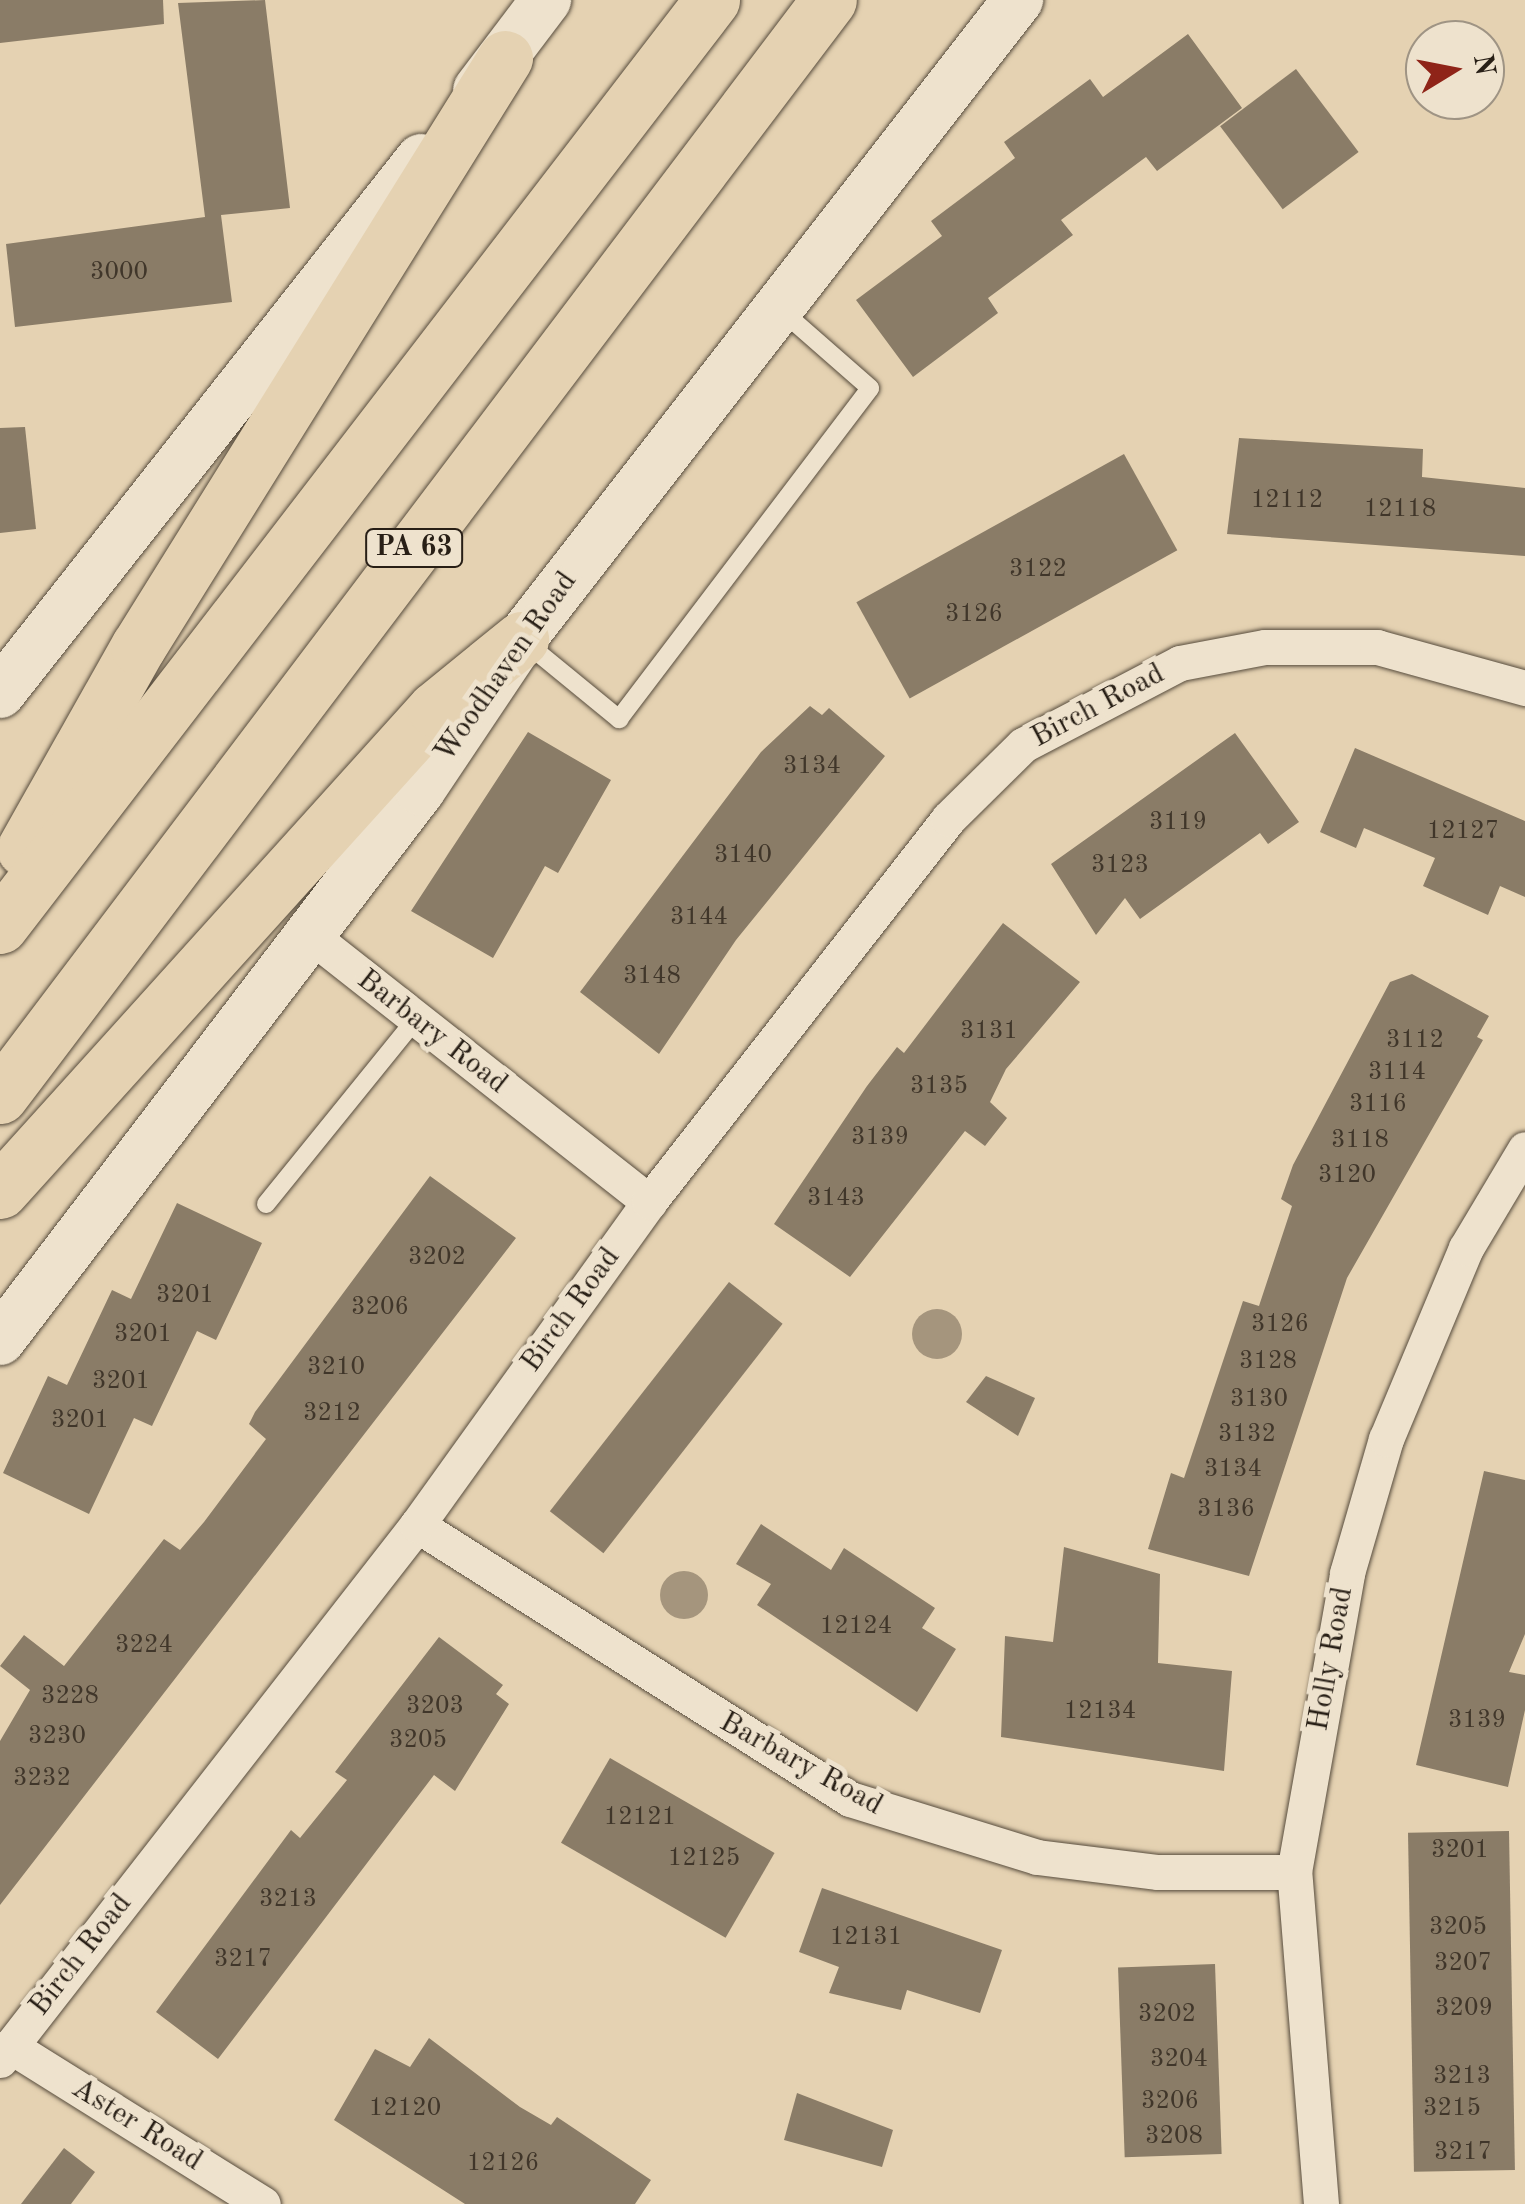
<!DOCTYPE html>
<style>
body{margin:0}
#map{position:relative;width:1525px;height:2204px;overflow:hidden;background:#e5d2b2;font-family:"Old Standard TT",serif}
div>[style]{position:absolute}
.water>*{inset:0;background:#a5957d}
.round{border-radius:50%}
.building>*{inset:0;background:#8a7c67;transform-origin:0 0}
.roads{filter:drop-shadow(0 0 2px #574c3d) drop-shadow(0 0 2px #574c3d)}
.lane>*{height:18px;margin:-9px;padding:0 9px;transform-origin:9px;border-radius:9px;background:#eee2cd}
.street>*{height:35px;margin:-17.5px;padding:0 17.5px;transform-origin:17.5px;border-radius:17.5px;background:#eee2cd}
.secondary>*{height:50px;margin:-25px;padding:0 25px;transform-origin:25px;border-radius:25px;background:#eee2cd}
.highway>*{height:55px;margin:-27.5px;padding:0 27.5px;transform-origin:27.5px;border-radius:27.5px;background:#e5d2b2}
span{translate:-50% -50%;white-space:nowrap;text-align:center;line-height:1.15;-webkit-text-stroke:10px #eee2cd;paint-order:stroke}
.number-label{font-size:25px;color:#40362a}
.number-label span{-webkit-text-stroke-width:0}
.shield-label span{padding:2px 8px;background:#eee2cd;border:2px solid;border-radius:8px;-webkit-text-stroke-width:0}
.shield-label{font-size:28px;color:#281f16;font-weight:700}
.street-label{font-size:30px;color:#281f16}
.north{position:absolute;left:1405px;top:20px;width:100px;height:100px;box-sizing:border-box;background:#eee2cd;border:2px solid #9f9484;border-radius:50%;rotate:80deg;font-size:28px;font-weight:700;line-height:40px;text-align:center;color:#281f16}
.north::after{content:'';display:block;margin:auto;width:35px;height:45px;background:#8f2418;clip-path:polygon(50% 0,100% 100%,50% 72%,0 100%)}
</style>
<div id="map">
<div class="water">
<div class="round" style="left:912px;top:1309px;width:50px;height:50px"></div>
<div class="round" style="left:660px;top:1571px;width:48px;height:48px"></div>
</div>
<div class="building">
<div style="clip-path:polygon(0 0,163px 0,164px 24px,0 43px)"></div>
<div style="clip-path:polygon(265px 0,290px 208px,221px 215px,232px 302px,15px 327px,6px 244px,205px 217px,178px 3px)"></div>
<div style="clip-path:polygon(1188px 34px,1242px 108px,1157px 171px,1146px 157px,1061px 220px,1073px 235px,988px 298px,998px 313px,913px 377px,856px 300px,942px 236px,931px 221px,1015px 158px,1004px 142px,1090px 79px,1103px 97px)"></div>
<div style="left:1296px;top:69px;width:104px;height:95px;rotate:53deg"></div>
<div style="clip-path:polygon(25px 427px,36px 529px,0 533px,0 428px)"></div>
<div style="clip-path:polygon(1239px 438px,1423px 449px,1422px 477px,1525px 488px,1525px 556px,1227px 534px)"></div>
<div style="left:1124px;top:454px;width:110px;height:306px;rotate:61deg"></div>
<div style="clip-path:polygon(810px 706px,822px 715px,829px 708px,885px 756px,736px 940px,659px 1054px,580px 992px,761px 752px)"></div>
<div style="clip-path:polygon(528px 732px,611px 780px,558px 873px,545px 866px,493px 958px,411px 911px)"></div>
<div style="clip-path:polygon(1235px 733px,1299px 822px,1268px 844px,1260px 833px,1140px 919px,1125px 898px,1096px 935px,1051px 864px)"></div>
<div style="clip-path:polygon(1355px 748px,1525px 821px,1525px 897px,1500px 886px,1488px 915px,1423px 886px,1435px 858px,1364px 828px,1356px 848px,1320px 832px)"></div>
<div style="clip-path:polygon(1003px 923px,1080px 982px,1006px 1069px,990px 1102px,1007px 1118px,985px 1146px,965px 1131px,850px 1277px,774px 1224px,867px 1086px,897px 1047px,904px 1053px)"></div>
<div style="clip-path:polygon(1412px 974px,1489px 1016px,1477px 1037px,1483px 1040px,1347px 1278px,1249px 1576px,1148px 1549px,1171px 1473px,1184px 1478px,1243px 1301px,1259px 1306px,1292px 1206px,1281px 1199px,1293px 1165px,1390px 982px)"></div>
<div style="clip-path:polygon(430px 1176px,516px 1238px,0 1905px,0 1741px,30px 1690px,0 1666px,24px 1635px,64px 1666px,164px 1539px,180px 1550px,204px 1522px,266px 1439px,249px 1424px,255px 1412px)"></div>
<div style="clip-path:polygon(177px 1203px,262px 1243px,216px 1340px,197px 1331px,152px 1426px,134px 1418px,89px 1514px,3px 1473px,48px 1376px,67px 1385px,112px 1290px,131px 1299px)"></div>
<div style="left:729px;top:1282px;width:68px;height:291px;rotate:38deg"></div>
<div style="clip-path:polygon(986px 1376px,1035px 1398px,1018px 1436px,966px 1402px)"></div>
<div style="clip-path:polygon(1484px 1471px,1525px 1480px,1525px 1634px,1509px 1672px,1525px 1675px,1525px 1710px,1508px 1787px,1416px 1765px)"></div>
<div style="clip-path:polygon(761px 1524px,831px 1570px,844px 1548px,935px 1608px,922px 1628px,956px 1649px,917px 1712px,757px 1605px,771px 1584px,736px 1564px)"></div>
<div style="clip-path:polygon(1064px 1547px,1160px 1574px,1158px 1663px,1232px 1671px,1224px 1771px,1001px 1737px,1005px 1636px,1053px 1642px)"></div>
<div style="clip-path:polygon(439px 1637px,503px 1685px,496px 1694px,509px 1704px,455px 1791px,434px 1775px,218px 2059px,156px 2012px,291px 1830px,300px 1838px,347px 1780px,335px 1772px)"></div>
<div style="left:610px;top:1758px;width:190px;height:98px;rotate:30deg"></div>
<div style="left:1509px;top:1831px;width:339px;height:101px;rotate:89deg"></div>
<div style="clip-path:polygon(822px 1888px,1002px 1950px,980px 2013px,907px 1990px,901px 2010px,829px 1993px,839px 1967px,799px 1952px)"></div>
<div style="left:1215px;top:1964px;width:190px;height:97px;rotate:88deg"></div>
<div style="clip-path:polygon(429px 2038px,520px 2107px,551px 2125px,557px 2117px,651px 2180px,635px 2204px,465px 2204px,334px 2120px,375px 2049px,410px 2067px)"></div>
<div style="clip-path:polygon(797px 2093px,893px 2130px,882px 2167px,784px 2140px)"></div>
<div style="clip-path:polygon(64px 2148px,95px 2172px,71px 2204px,21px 2204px)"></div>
</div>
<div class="roads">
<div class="lane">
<div style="left:525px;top:642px;width:122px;rotate:39.3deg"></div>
<div style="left:619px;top:719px;width:415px;rotate:-52.8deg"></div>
<div style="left:870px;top:388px;width:118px;rotate:-138.8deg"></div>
<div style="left:266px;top:1204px;width:237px;rotate:-51deg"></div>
</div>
<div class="street">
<div style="left:310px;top:935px;width:432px;rotate:38.2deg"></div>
<div style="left:417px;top:1525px;width:512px;rotate:32.33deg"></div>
<div style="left:850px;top:1799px;width:196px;rotate:17.2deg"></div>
<div style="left:1037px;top:1857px;width:122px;rotate:7.1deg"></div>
<div style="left:1158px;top:1872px;width:136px"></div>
<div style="left:10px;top:2046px;width:298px;rotate:32deg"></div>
<div style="left:0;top:2060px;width:678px;rotate:-52.07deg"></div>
<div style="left:417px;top:1525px;width:398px;rotate:-54.3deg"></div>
<div style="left:649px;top:1202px;width:486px;rotate:-52deg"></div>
<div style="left:948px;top:819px;width:105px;rotate:-44.6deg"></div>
<div style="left:1023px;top:745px;width:177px;rotate:-27.6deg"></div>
<div style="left:1180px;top:663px;width:86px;rotate:-10.7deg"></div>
<div style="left:1265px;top:647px;width:112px"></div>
<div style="left:1377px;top:647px;width:154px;rotate:15.5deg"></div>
<div style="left:1321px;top:2204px;width:333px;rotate:-94.6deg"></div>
<div style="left:1294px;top:1872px;width:304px;rotate:-79.9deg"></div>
<div style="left:1347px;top:1573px;width:140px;rotate:-73.8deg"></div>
<div style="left:1386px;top:1439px;width:207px;rotate:-67.3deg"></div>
<div style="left:1466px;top:1248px;width:115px;rotate:-59.2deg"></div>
</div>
<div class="secondary">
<div style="left:478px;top:90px;width:113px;rotate:-52.9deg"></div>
<div style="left:0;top:693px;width:680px;rotate:-51.75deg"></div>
<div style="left:0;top:1340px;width:692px;rotate:-52.63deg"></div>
<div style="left:420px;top:790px;width:182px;rotate:-56.2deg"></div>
<div style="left:521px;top:639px;width:810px;rotate:-52.13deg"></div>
</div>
<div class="highway">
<div style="left:24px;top:849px;width:232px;rotate:-60.6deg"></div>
<div style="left:138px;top:647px;width:694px;rotate:-58.07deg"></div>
<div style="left:0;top:926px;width:1168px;rotate:-52.44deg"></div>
<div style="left:0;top:1096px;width:1374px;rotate:-52.9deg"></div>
<div style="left:0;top:1191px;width:649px;rotate:-47.93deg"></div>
<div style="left:435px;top:709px;width:111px;rotate:-39.1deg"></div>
</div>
</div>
<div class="number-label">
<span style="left:119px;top:273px">3000</span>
<span style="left:1287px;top:501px">12112</span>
<span style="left:1400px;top:510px">12118</span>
<span style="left:1038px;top:570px">3122</span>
<span style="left:974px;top:615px">3126</span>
<span style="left:812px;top:767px">3134</span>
<span style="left:1178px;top:823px">3119</span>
<span style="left:1463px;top:832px">12127</span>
<span style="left:743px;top:856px">3140</span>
<span style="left:1120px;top:866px">3123</span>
<span style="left:699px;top:918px">3144</span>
<span style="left:652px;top:977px">3148</span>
<span style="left:989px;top:1032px">3131</span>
<span style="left:1415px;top:1041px">3112</span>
<span style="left:1397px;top:1073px">3114</span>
<span style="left:939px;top:1087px">3135</span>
<span style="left:1378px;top:1105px">3116</span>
<span style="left:880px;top:1138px">3139</span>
<span style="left:1360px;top:1141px">3118</span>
<span style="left:1347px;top:1176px">3120</span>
<span style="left:836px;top:1199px">3143</span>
<span style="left:437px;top:1258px">3202</span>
<span style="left:185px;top:1296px">3201</span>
<span style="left:380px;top:1308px">3206</span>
<span style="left:1280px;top:1325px">3126</span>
<span style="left:143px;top:1335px">3201</span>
<span style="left:1268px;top:1362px">3128</span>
<span style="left:336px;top:1368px">3210</span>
<span style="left:121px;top:1382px">3201</span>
<span style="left:1259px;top:1400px">3130</span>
<span style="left:332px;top:1414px">3212</span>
<span style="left:80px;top:1421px">3201</span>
<span style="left:1247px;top:1435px">3132</span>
<span style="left:1233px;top:1470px">3134</span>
<span style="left:1226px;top:1510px">3136</span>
<span style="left:856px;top:1627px">12124</span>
<span style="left:144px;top:1646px">3224</span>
<span style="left:70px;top:1697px">3228</span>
<span style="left:435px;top:1707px">3203</span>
<span style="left:1100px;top:1712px">12134</span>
<span style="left:1477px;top:1721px">3139</span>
<span style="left:57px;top:1737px">3230</span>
<span style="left:418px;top:1741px">3205</span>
<span style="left:42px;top:1779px">3232</span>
<span style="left:640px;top:1818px">12121</span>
<span style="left:1460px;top:1851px">3201</span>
<span style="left:704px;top:1859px">12125</span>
<span style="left:288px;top:1900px">3213</span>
<span style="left:1458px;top:1928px">3205</span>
<span style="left:866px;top:1938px">12131</span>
<span style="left:243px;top:1960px">3217</span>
<span style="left:1463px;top:1964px">3207</span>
<span style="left:1464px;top:2009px">3209</span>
<span style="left:1167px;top:2015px">3202</span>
<span style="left:1179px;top:2060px">3204</span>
<span style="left:1462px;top:2077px">3213</span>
<span style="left:1170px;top:2102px">3206</span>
<span style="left:405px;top:2109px">12120</span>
<span style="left:1452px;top:2109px">3215</span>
<span style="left:1174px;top:2137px">3208</span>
<span style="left:1463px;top:2153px">3217</span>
<span style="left:503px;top:2164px">12126</span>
</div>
<div class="shield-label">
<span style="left:414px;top:548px">PA 63</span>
</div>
<div class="street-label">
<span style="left:506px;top:667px;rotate:-55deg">Woodhaven Road</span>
<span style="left:1098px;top:706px;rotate:-28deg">Birch Road</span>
<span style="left:432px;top:1032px;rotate:38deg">Barbary Road</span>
<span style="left:571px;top:1310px;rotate:-54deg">Birch Road</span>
<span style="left:1331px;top:1659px;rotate:-80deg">Holly Road</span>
<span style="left:801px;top:1764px;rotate:29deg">Barbary Road</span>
<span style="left:81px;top:1955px;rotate:-52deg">Birch Road</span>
<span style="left:137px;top:2125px;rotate:32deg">Aster Road</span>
</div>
<div class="north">N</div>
</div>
